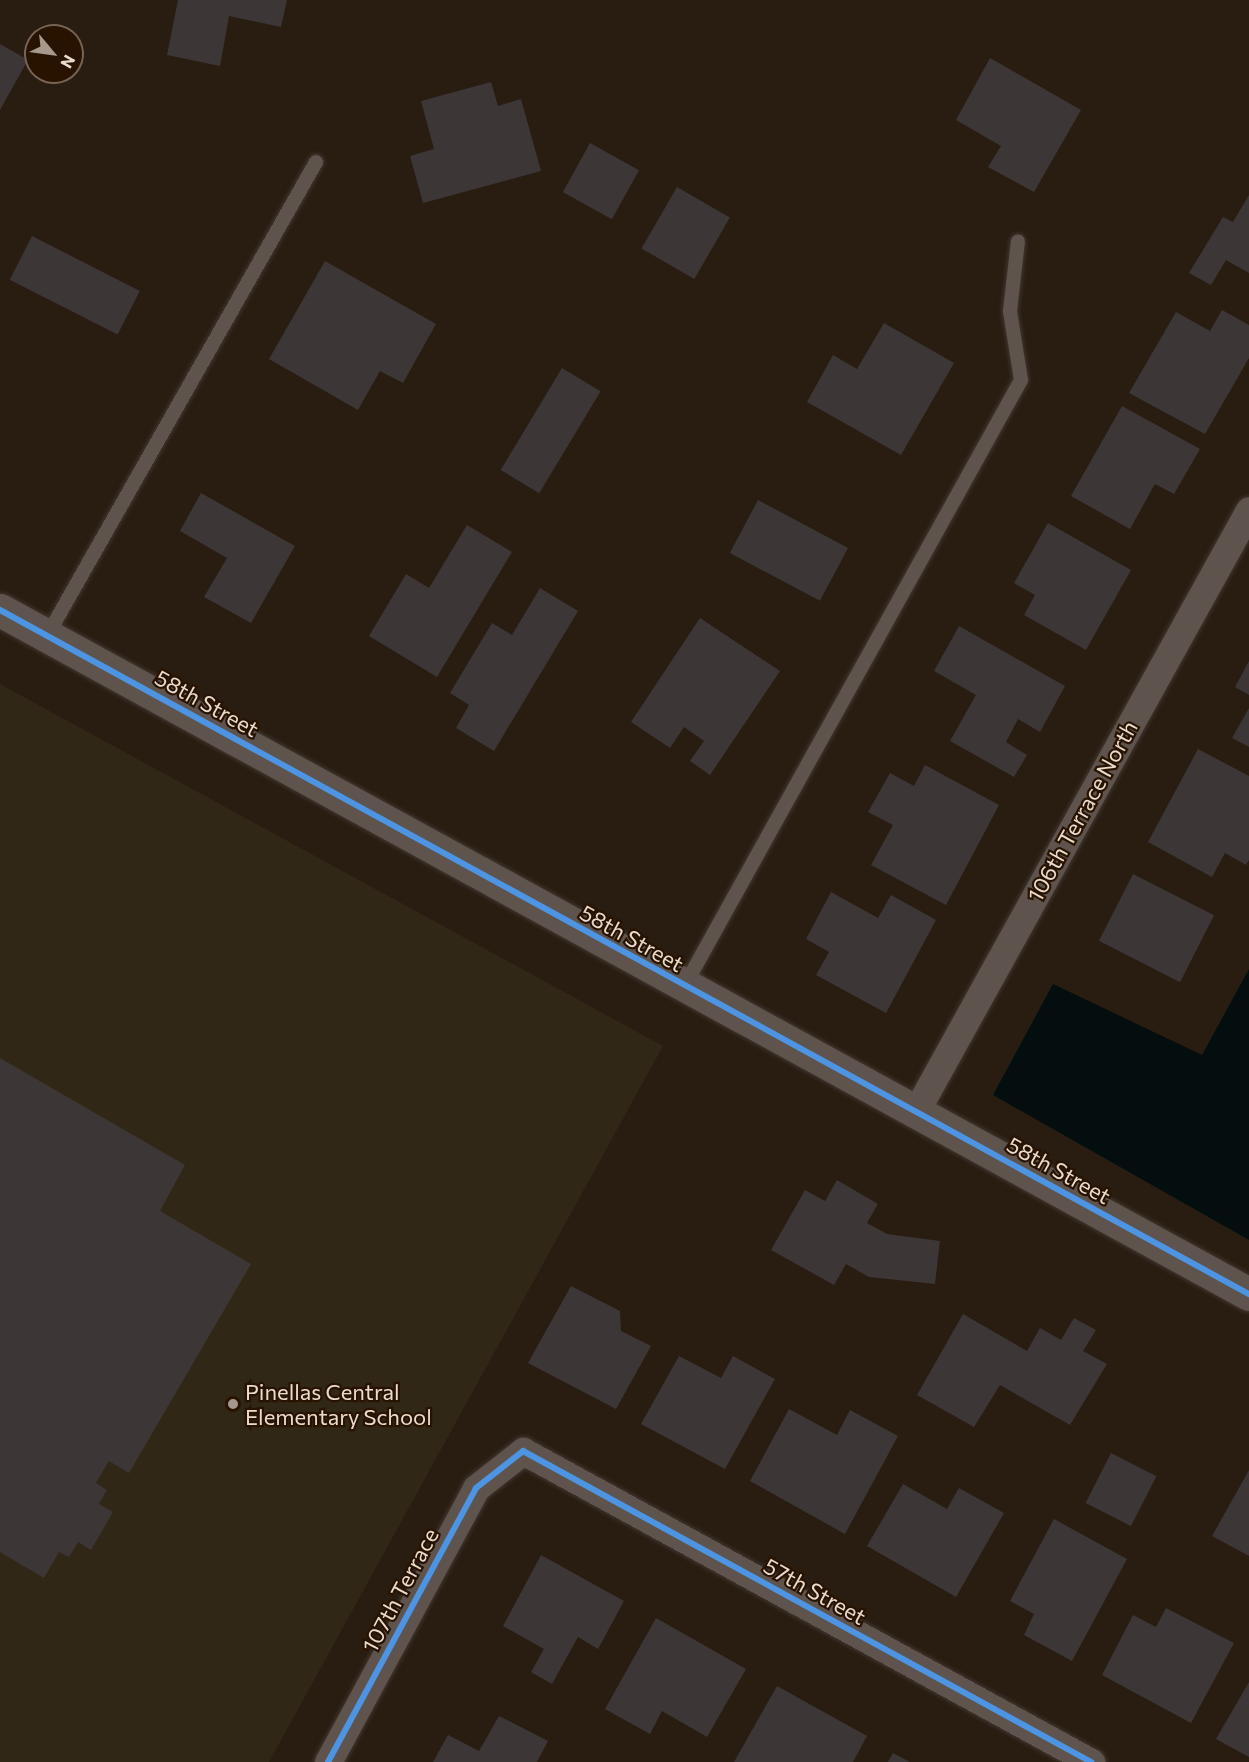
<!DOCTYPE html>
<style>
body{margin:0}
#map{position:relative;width:1249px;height:1762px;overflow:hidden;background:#291d12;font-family:Commissioner,sans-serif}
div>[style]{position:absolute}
.education>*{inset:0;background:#302717}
.water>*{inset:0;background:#040e0e}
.building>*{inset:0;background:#3c3636;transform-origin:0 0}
.roads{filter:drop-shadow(0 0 2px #41372f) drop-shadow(0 0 2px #41372f)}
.service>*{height:14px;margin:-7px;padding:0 7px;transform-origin:7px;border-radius:7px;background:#5f544d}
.minor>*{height:27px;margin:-13.5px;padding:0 13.5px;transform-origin:13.5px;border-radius:13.5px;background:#5f544d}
.tertiary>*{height:33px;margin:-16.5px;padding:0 16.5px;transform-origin:16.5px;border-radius:16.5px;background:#5f544d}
.cycleway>*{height:6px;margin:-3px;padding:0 3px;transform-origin:3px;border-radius:3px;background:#4d94e3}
.dots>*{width:16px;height:16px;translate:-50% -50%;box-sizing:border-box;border:3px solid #281301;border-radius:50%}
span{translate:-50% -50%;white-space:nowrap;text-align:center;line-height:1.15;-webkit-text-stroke:4.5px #281301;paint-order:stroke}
.street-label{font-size:22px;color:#eadbcf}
.poi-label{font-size:22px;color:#eadbcf}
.left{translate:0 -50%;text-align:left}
.north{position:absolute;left:24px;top:24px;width:60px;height:60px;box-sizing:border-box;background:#281301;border:2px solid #766353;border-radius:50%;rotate:119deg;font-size:16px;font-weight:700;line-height:24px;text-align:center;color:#eadbcf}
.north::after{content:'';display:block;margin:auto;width:21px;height:27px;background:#a6988d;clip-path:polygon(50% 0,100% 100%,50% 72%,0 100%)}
</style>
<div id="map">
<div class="education">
<div style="clip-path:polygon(0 684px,663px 1046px,269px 1762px,0 1762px)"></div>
</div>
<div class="water">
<div style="clip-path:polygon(1249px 969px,1249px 1240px,993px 1095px,1053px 984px,1202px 1055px)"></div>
</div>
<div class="building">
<div style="clip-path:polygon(178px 0,287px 0,281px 27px,229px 16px,220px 66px,167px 55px)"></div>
<div style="clip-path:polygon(0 44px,28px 60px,0 110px)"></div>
<div style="clip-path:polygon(990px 58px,1081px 110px,1034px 192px,988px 167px,1001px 146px,956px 120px)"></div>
<div style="clip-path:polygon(491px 82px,498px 106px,521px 99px,541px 171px,423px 203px,410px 156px,434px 149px,421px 101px)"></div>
<div style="left:590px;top:143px;width:56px;height:56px;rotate:29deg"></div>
<div style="left:677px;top:187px;width:61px;height:71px;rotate:30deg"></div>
<div style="clip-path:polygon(1249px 195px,1249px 273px,1226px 260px,1211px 285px,1189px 273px,1223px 217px,1233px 222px)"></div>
<div style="left:32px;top:236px;width:121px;height:49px;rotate:27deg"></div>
<div style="clip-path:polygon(325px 261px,436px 324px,403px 383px,380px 371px,358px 410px,269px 359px)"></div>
<div style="clip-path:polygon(1222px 310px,1249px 325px,1249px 358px,1205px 434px,1129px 393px,1176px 312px,1210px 331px)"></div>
<div style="clip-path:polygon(884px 323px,954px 363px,901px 455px,807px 402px,833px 355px,857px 369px)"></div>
<div style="left:562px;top:368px;width:45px;height:119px;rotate:31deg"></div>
<div style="clip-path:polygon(1122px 406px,1200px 449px,1174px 494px,1155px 484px,1130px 529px,1071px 496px)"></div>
<div style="clip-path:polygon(201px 493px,295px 546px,251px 623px,204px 597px,227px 558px,180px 531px)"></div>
<div style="left:758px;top:500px;width:102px;height:60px;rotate:28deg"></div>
<div style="clip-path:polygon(1048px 523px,1131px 570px,1086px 650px,1024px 615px,1035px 595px,1014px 583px)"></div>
<div style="clip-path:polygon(467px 525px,512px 552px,437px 677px,369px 636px,406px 574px,429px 588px)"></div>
<div style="clip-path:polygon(540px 588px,578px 611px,494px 751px,456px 728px,469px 705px,450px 693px,492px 623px,512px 635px)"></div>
<div style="clip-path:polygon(700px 618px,780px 671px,710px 775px,690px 761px,704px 741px,684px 727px,670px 748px,631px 722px)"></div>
<div style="clip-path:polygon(959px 626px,1065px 686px,1040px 732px,1018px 719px,1006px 742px,1027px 755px,1014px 777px,950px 741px,976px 695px,934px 671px)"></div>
<div style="clip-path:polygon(1249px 661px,1249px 695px,1235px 687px)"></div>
<div style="clip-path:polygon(1249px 708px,1249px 747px,1232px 738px)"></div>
<div style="clip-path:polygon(1198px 749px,1249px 776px,1249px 860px,1246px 865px,1225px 853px,1212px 877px,1148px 842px)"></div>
<div style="clip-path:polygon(925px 765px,999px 805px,946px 905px,871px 865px,893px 825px,868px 812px,890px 773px,914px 786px)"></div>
<div style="left:1133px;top:874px;width:91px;height:75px;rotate:27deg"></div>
<div style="clip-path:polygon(831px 892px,878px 918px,891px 895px,936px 920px,886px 1013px,816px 975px,829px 952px,806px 939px)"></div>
<div style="clip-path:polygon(0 1058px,185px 1165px,160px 1211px,251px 1264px,129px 1473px,109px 1461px,96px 1483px,107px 1490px,99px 1504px,113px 1512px,91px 1550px,78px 1542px,69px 1557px,59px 1552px,44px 1578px,0 1552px)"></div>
<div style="clip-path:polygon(837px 1180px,878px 1204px,867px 1223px,887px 1234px,940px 1241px,935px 1284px,869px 1277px,846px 1264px,834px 1285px,771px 1250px,805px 1190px,825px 1201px)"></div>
<div style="clip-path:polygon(571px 1286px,620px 1311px,621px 1331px,651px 1346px,616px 1409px,528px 1363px)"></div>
<div style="clip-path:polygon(963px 1314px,1027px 1351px,1040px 1328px,1061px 1340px,1074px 1318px,1096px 1330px,1083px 1351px,1107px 1364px,1070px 1425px,1000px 1385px,974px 1427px,917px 1395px)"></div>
<div style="clip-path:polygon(679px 1356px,721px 1378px,733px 1356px,775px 1379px,725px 1469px,641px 1424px)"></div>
<div style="clip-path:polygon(789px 1409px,837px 1435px,850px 1410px,898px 1436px,845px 1534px,750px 1481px)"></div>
<div style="left:1111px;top:1453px;width:51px;height:56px;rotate:27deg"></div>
<div style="clip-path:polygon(1249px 1470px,1249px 1556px,1212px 1536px)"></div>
<div style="clip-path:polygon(903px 1484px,947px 1509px,959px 1488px,1004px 1513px,956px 1597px,867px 1546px)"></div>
<div style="clip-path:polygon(1054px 1519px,1127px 1559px,1072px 1661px,1024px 1635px,1034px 1614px,1010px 1601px)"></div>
<div style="clip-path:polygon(541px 1555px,624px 1601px,598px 1649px,578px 1637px,552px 1684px,531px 1672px,544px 1649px,503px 1626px)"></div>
<div style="clip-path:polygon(1166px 1608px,1234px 1643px,1191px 1723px,1102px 1675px,1133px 1615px,1156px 1627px)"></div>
<div style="clip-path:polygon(656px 1618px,746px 1669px,707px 1737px,662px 1711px,650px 1734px,605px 1709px)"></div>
<div style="clip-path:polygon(1249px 1682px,1249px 1757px,1216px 1739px)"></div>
<div style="clip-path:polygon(777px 1686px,867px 1736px,853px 1762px,734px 1762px)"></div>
<div style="clip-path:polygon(499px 1716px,548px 1741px,537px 1762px,433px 1762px,448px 1735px,479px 1751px)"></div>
<div style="clip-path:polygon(893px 1753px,910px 1762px,888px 1762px)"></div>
</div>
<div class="roads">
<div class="service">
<div style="left:47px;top:636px;width:545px;rotate:-60.42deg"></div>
<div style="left:685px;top:985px;width:692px;rotate:-60.95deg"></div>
<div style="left:1021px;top:380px;width:70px;rotate:-99.1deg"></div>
<div style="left:1010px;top:311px;width:70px;rotate:-83.5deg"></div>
</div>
<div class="minor">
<div style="left:915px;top:1113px;width:689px;rotate:-61.02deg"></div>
<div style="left:328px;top:1762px;width:311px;rotate:-61.6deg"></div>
<div style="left:476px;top:1488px;width:60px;rotate:-38.2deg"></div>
<div style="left:523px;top:1451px;width:648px;rotate:28.7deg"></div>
</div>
<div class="tertiary">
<div style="left:0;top:610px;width:1424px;rotate:28.71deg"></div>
</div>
</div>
<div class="cycleway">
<div style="left:0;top:610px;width:1424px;rotate:28.71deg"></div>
<div style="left:328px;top:1762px;width:311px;rotate:-61.6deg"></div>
<div style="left:476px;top:1488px;width:60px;rotate:-38.2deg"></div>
<div style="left:523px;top:1451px;width:648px;rotate:28.7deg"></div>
</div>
<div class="dots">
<div style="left:233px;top:1404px;background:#a6988d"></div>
</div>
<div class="street-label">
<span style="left:207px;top:703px;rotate:29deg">58th Street</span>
<span style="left:1082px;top:811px;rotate:-61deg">106th Terrace North</span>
<span style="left:632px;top:938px;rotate:29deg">58th Street</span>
<span style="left:1059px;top:1170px;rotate:29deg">58th Street</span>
<span style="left:400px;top:1590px;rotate:-62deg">107th Terrace</span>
<span style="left:815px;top:1591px;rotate:29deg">57th Street</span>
</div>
<div class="poi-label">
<span class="left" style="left:245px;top:1404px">Pinellas Central<br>Elementary School</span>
</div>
<div class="north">N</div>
</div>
